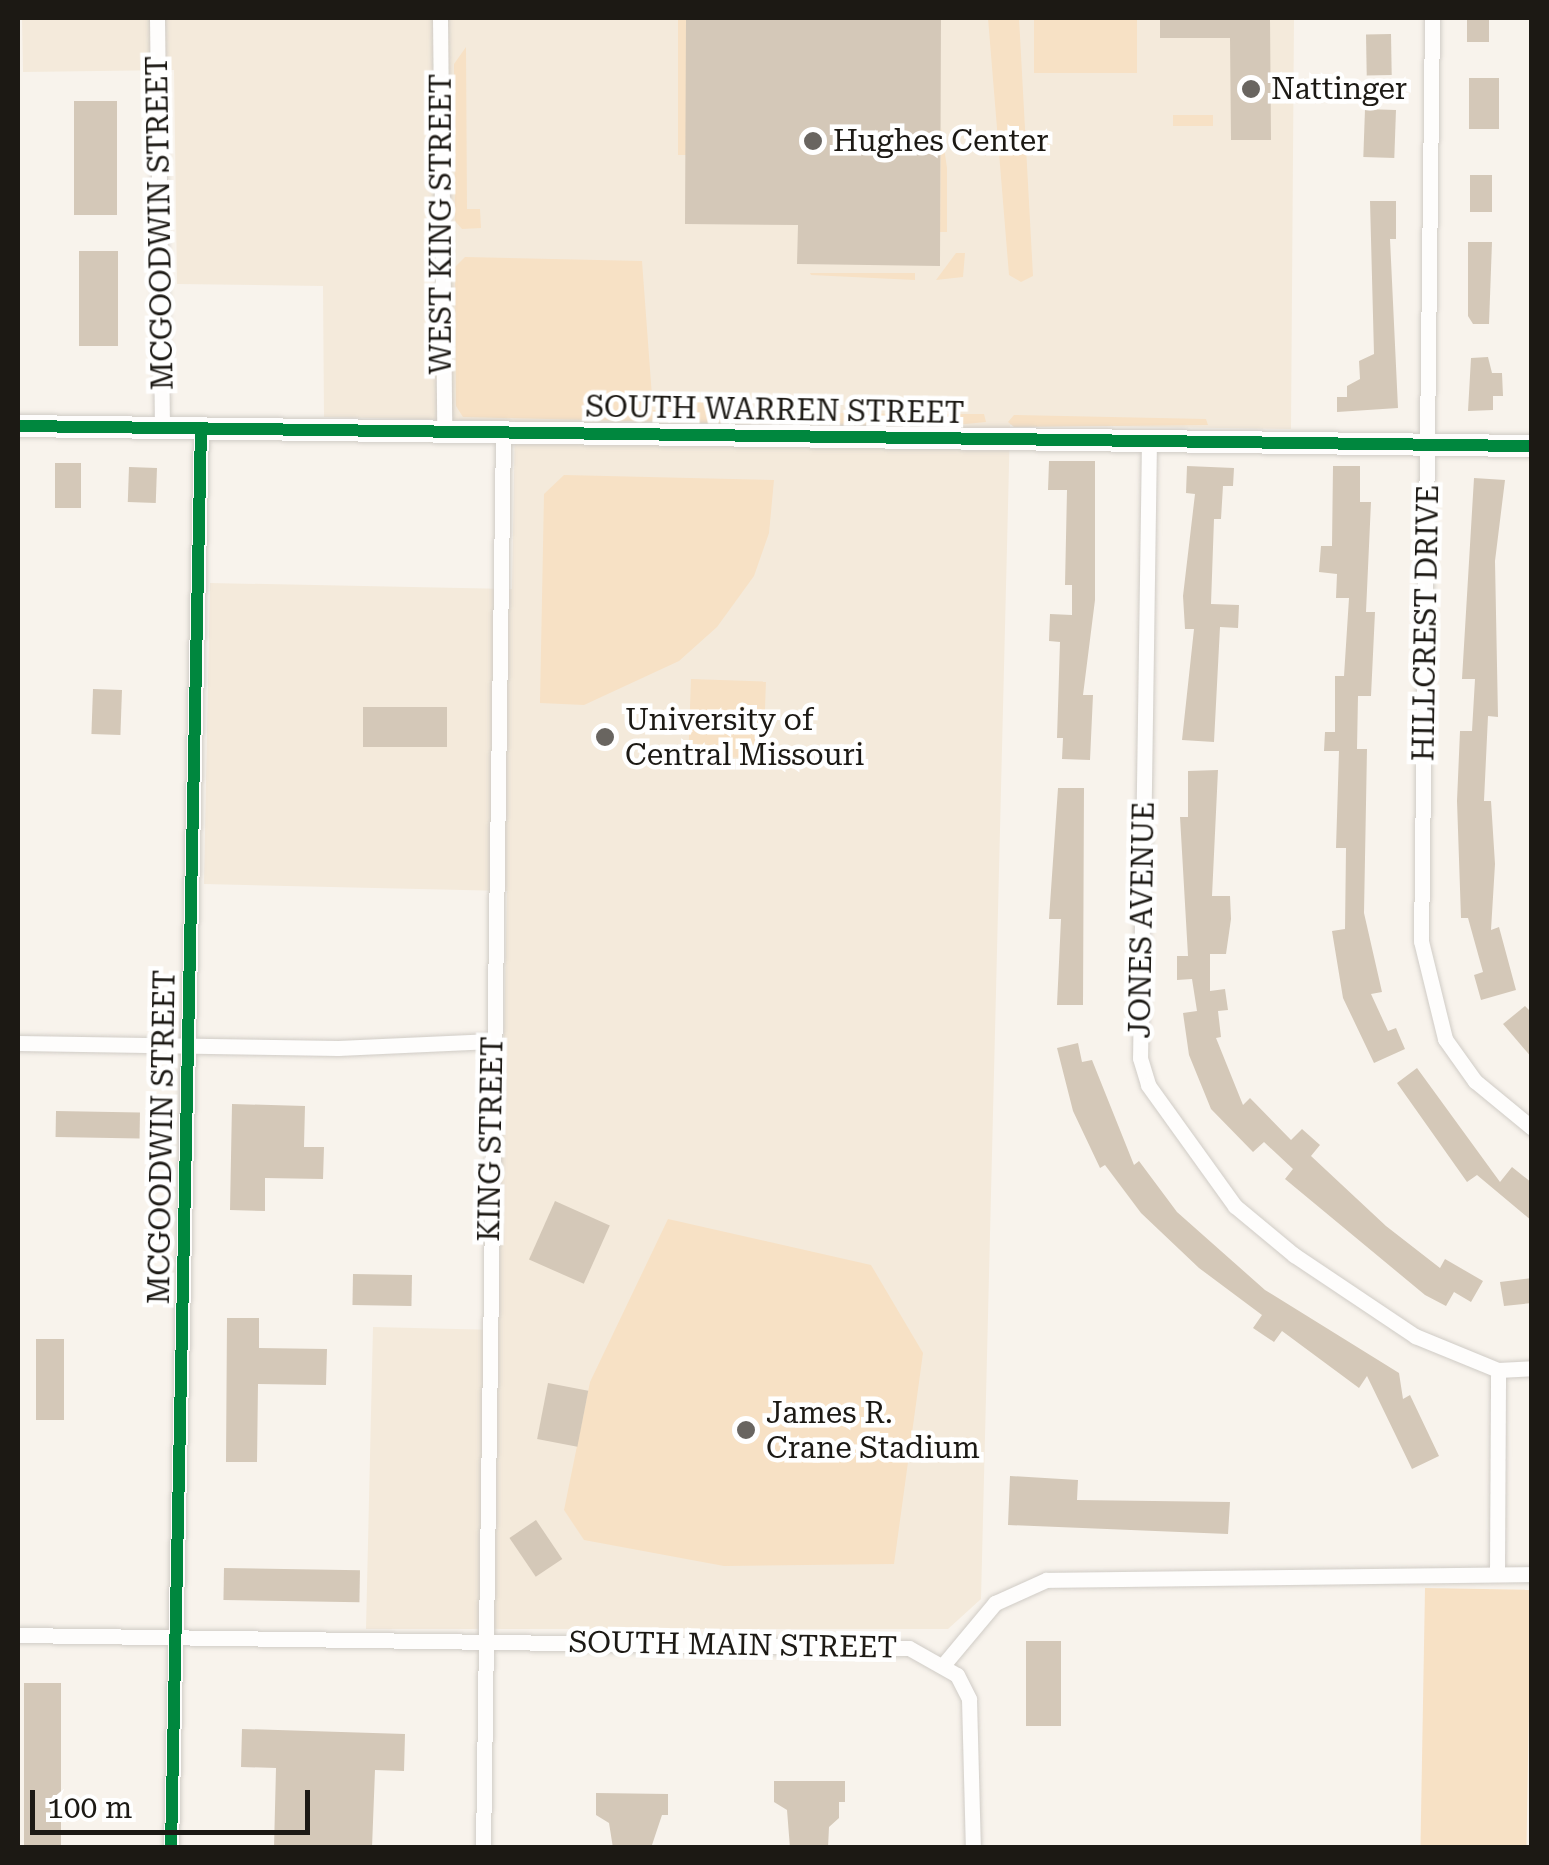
<!DOCTYPE html>
<style>
body{margin:0}
#map{position:relative;width:1549px;height:1865px;overflow:hidden;background:#f8f3ec;font-family:"Roboto Serif",serif}
div>[style]{position:absolute}
.built>*{inset:0;background:#f4eadb}
.green>*{inset:0;background:#f7e1c5;transform-origin:0 0}
.building>*{inset:0;background:#d4c8b8;transform-origin:0 0}
.roads{filter:drop-shadow(0 0 2px #d0ccc6) drop-shadow(0 0 2px #d0ccc6)}
.street>*{height:15px;margin:-7.5px;padding:0 7.5px;transform-origin:7.5px;border-radius:7.5px;background:#fefdfc}
.secondary>*{height:22px;margin:-11px;padding:0 11px;transform-origin:11px;border-radius:11px;background:#fefdfc}
.cycleway>*{height:12px;margin:-6px;padding:0 6px;transform-origin:6px;border-radius:6px;background:#00873e}
.dots>*{width:28px;height:28px;translate:-50% -50%;box-sizing:border-box;border:5px solid #fff;border-radius:50%}
span{translate:-50% -50%;white-space:nowrap;text-align:center;line-height:1.15;-webkit-text-stroke:9px #fff;paint-order:stroke}
.poi-label{font-size:30px;color:#1c1914}
.left{translate:0 -50%;text-align:left}
.street-label{font-size:30px;color:#1c1914}
.frame{position:absolute;inset:0;border:20px solid #1c1914;pointer-events:none}
.scale{position:absolute;left:30px;top:1790px;width:280px;height:45px;box-sizing:border-box;border:5px solid #1c1914;border-top:0;padding-left:12px;font-size:30px;line-height:35px;white-space:nowrap;color:#1c1914;-webkit-text-stroke:8px #fff;paint-order:stroke}
</style>
<div id="map">
<div class="built">
<div style="clip-path:polygon(22px 18px,1294px 18px,1291px 429px,1010px 425px,981px 1599px,948px 1629px,366px 1629px,373px 1327px,498px 1330px,507px 891px,204px 884px,210px 583px,512px 589px,515px 421px,324px 417px,323px 286px,177px 284px,174px 70px,23px 72px)"></div>
</div>
<div class="green">
<div style="left:678px;top:18px;width:8px;height:137px"></div>
<div style="clip-path:polygon(988px 18px,1019px 18px,1033px 276px,1021px 282px,1009px 275px)"></div>
<div style="left:1034px;top:18px;width:103px;height:55px"></div>
<div style="clip-path:polygon(466px 47px,467px 209px,480px 209px,481px 228px,462px 229px,455px 221px,454px 64px)"></div>
<div style="left:1173px;top:115px;width:40px;height:11px"></div>
<div style="clip-path:polygon(941px 127px,947px 168px,947px 232px,940px 232px)"></div>
<div style="clip-path:polygon(956px 253px,965px 253px,963px 277px,936px 280px)"></div>
<div style="clip-path:polygon(465px 257px,642px 261px,653px 410px,672px 411px,671px 417px,666px 422px,463px 417px,456px 406px,455px 267px)"></div>
<div style="clip-path:polygon(810px 273px,915px 273px,915px 280px,811px 275px)"></div>
<div style="clip-path:polygon(694px 397px,737px 397px,750px 412px,920px 414px,920px 426px,698px 423px)"></div>
<div style="clip-path:polygon(935px 414px,984px 414px,986px 422px,935px 427px)"></div>
<div style="clip-path:polygon(1014px 415px,1206px 419px,1208px 425px,1014px 427px,1008px 422px)"></div>
<div style="clip-path:polygon(564px 475px,774px 480px,769px 533px,754px 576px,717px 627px,679px 661px,584px 705px,540px 703px,544px 494px)"></div>
<div style="left:691px;top:679px;width:75px;height:77px;rotate:2deg"></div>
<div style="clip-path:polygon(668px 1219px,871px 1265px,923px 1353px,894px 1564px,724px 1566px,584px 1540px,564px 1510px,590px 1382px)"></div>
<div style="left:1425px;top:1588px;width:106px;height:259px;rotate:1deg"></div>
</div>
<div class="building">
<div style="clip-path:polygon(686px 18px,941px 18px,940px 266px,797px 264px,798px 225px,685px 224px)"></div>
<div style="clip-path:polygon(1160px 18px,1270px 18px,1271px 140px,1231px 140px,1230px 38px,1160px 38px)"></div>
<div style="left:1467px;top:18px;width:22px;height:24px"></div>
<div style="left:1391px;top:34px;width:41px;height:25px;rotate:89deg"></div>
<div style="left:1469px;top:78px;width:30px;height:51px"></div>
<div style="left:74px;top:101px;width:43px;height:114px"></div>
<div style="left:1365px;top:109px;width:31px;height:48px;rotate:2deg"></div>
<div style="left:1470px;top:175px;width:22px;height:37px"></div>
<div style="clip-path:polygon(1370px 201px,1396px 201px,1396px 239px,1390px 239px,1398px 408px,1337px 412px,1337px 397px,1347px 397px,1347px 386px,1360px 379px,1359px 361px,1374px 354px)"></div>
<div style="clip-path:polygon(1468px 242px,1492px 242px,1489px 324px,1473px 324px,1468px 316px)"></div>
<div style="left:79px;top:251px;width:39px;height:95px"></div>
<div style="clip-path:polygon(1488px 357px,1492px 373px,1502px 373px,1503px 396px,1493px 396px,1493px 410px,1468px 411px,1471px 358px)"></div>
<div style="clip-path:polygon(1049px 461px,1095px 461px,1095px 600px,1083px 695px,1093px 695px,1090px 760px,1062px 759px,1063px 738px,1057px 738px,1060px 642px,1049px 641px,1050px 614px,1072px 615px,1072px 585px,1065px 585px,1067px 490px,1048px 490px)"></div>
<div style="left:55px;top:463px;width:26px;height:45px"></div>
<div style="clip-path:polygon(1187px 466px,1234px 468px,1233px 486px,1223px 486px,1221px 519px,1214px 519px,1211px 604px,1239px 605px,1238px 628px,1220px 627px,1214px 742px,1182px 740px,1194px 629px,1185px 629px,1183px 596px,1195px 494px,1186px 493px)"></div>
<div style="clip-path:polygon(1333px 466px,1360px 466px,1360px 502px,1371px 502px,1366px 612px,1375px 612px,1371px 696px,1358px 696px,1357px 749px,1367px 749px,1364px 913px,1382px 992px,1371px 994px,1388px 1031px,1396px 1028px,1405px 1049px,1374px 1063px,1343px 998px,1332px 931px,1345px 929px,1346px 848px,1336px 848px,1339px 751px,1324px 751px,1325px 732px,1335px 732px,1335px 676px,1344px 676px,1349px 598px,1336px 598px,1337px 574px,1319px 572px,1321px 546px,1332px 546px)"></div>
<div style="left:129px;top:467px;width:28px;height:35px;rotate:2deg"></div>
<div style="clip-path:polygon(1474px 478px,1505px 480px,1495px 561px,1498px 717px,1488px 716px,1484px 801px,1491px 801px,1495px 864px,1491px 930px,1499px 927px,1516px 990px,1481px 1000px,1474px 975px,1483px 972px,1468px 918px,1461px 918px,1457px 801px,1460px 731px,1472px 731px,1475px 679px,1462px 679px)"></div>
<div style="left:93px;top:689px;width:29px;height:45px;rotate:2deg"></div>
<div style="left:363px;top:707px;width:84px;height:40px"></div>
<div style="clip-path:polygon(1218px 770px,1212px 896px,1230px 896px,1231px 919px,1226px 954px,1210px 954px,1210px 991px,1225px 989px,1228px 1010px,1218px 1011px,1221px 1037px,1216px 1038px,1243px 1105px,1250px 1098px,1291px 1140px,1302px 1129px,1320px 1145px,1311px 1156px,1386px 1226px,1440px 1268px,1445px 1259px,1483px 1281px,1471px 1302px,1454px 1292px,1446px 1306px,1425px 1295px,1285px 1179px,1293px 1169px,1264px 1142px,1253px 1152px,1211px 1109px,1189px 1055px,1183px 1013px,1197px 1011px,1192px 979px,1177px 980px,1177px 956px,1188px 956px,1180px 817px,1188px 817px,1188px 771px)"></div>
<div style="clip-path:polygon(1058px 788px,1084px 788px,1083px 1005px,1057px 1005px,1061px 919px,1049px 919px)"></div>
<div style="clip-path:polygon(1525px 1006px,1532px 1013px,1532px 1058px,1503px 1024px)"></div>
<div style="clip-path:polygon(1078px 1043px,1082px 1062px,1092px 1060px,1134px 1165px,1139px 1161px,1177px 1212px,1265px 1290px,1399px 1373px,1403px 1399px,1410px 1395px,1439px 1456px,1412px 1469px,1367px 1376px,1359px 1388px,1282px 1331px,1274px 1342px,1253px 1328px,1262px 1315px,1199px 1268px,1141px 1213px,1105px 1165px,1100px 1168px,1073px 1111px,1057px 1048px)"></div>
<div style="clip-path:polygon(1417px 1068px,1500px 1182px,1512px 1167px,1532px 1183px,1532px 1221px,1477px 1175px,1467px 1182px,1397px 1083px)"></div>
<div style="clip-path:polygon(232px 1104px,305px 1106px,304px 1147px,324px 1147px,323px 1179px,265px 1178px,265px 1211px,230px 1210px)"></div>
<div style="left:56px;top:1111px;width:84px;height:26px;rotate:1deg"></div>
<div style="left:555px;top:1201px;width:60px;height:64px;rotate:24deg"></div>
<div style="left:353px;top:1274px;width:59px;height:31px;rotate:1deg"></div>
<div style="clip-path:polygon(1532px 1278px,1532px 1303px,1504px 1306px,1500px 1282px)"></div>
<div style="clip-path:polygon(227px 1318px,259px 1318px,259px 1348px,327px 1349px,326px 1385px,258px 1384px,257px 1462px,226px 1462px)"></div>
<div style="left:36px;top:1339px;width:28px;height:81px"></div>
<div style="left:548px;top:1383px;width:41px;height:57px;rotate:11deg"></div>
<div style="clip-path:polygon(1010px 1476px,1078px 1480px,1077px 1500px,1230px 1502px,1228px 1534px,1008px 1525px)"></div>
<div style="left:536px;top:1520px;width:47px;height:32px;rotate:56deg"></div>
<div style="left:224px;top:1568px;width:136px;height:32px;rotate:1deg"></div>
<div style="left:1026px;top:1641px;width:35px;height:85px"></div>
<div style="left:24px;top:1683px;width:37px;height:165px"></div>
<div style="clip-path:polygon(242px 1729px,405px 1734px,404px 1771px,375px 1770px,372px 1848px,274px 1848px,276px 1768px,241px 1767px)"></div>
<div style="clip-path:polygon(774px 1781px,845px 1781px,845px 1802px,839px 1802px,839px 1818px,829px 1827px,828px 1848px,790px 1848px,787px 1810px,774px 1802px)"></div>
<div style="clip-path:polygon(596px 1793px,668px 1794px,668px 1815px,662px 1815px,651px 1848px,613px 1848px,609px 1823px,596px 1815px)"></div>
</div>
<div class="roads">
<div class="street">
<div style="left:157px;top:18px;width:410px;rotate:89.3deg"></div>
<div style="left:440px;top:18px;width:412px;rotate:89.4deg"></div>
<div style="left:1432px;top:18px;width:923px;rotate:90.68deg"></div>
<div style="left:1421px;top:941px;width:101px;rotate:76.2deg"></div>
<div style="left:1445px;top:1039px;width:52px;rotate:54.5deg"></div>
<div style="left:1475px;top:1081px;width:74px;rotate:39.5deg"></div>
<div style="left:1149px;top:440px;width:618px;rotate:90.83deg"></div>
<div style="left:1140px;top:1058px;width:28px;rotate:73deg"></div>
<div style="left:1148px;top:1085px;width:149px;rotate:54.3deg"></div>
<div style="left:1235px;top:1206px;width:77px;rotate:39.7deg"></div>
<div style="left:1294px;top:1255px;width:146px;rotate:33.8deg"></div>
<div style="left:1415px;top:1336px;width:90px;rotate:22.3deg"></div>
<div style="left:1498px;top:1370px;width:34px;rotate:-3deg"></div>
<div style="left:18px;top:1043px;width:320px;rotate:0.9deg"></div>
<div style="left:338px;top:1048px;width:154px;rotate:-2.6deg"></div>
<div style="left:1497px;top:1573px;width:203px;rotate:-89.7deg"></div>
<div style="left:18px;top:1635px;width:891px;rotate:0.84deg"></div>
<div style="left:909px;top:1648px;width:55px;rotate:29.4deg"></div>
<div style="left:957px;top:1675px;width:27px;rotate:63deg"></div>
<div style="left:969px;top:1699px;width:149px;rotate:88.5deg"></div>
<div style="left:944px;top:1664px;width:80px;rotate:-50.1deg"></div>
<div style="left:995px;top:1603px;width:56px;rotate:-24.3deg"></div>
<div style="left:1046px;top:1580px;width:486px;rotate:-0.7deg"></div>
<div style="left:171px;top:1848px;width:1420px;rotate:-88.79deg"></div>
<div style="left:483px;top:1848px;width:1417px;rotate:-89.19deg"></div>
</div>
<div class="secondary">
<div style="left:18px;top:426px;width:1514px;rotate:0.76deg"></div>
</div>
</div>
<div class="cycleway">
<div style="left:18px;top:426px;width:1514px;rotate:0.76deg"></div>
<div style="left:171px;top:1848px;width:1420px;rotate:-88.79deg"></div>
</div>
<div class="dots">
<div style="left:1251px;top:89px;background:#696560"></div>
<div style="left:813px;top:141px;background:#696560"></div>
<div style="left:605px;top:737px;background:#696560"></div>
<div style="left:746px;top:1430px;background:#696560"></div>
</div>
<div class="poi-label">
<span class="left" style="left:1271px;top:89px">Nattinger</span>
<span class="left" style="left:833px;top:141px">Hughes Center</span>
<span class="left" style="left:625px;top:737px">University of<br>Central Missouri</span>
<span class="left" style="left:766px;top:1430px">James R.<br>Crane Stadium</span>
</div>
<div class="street-label">
<span style="left:160px;top:223px;rotate:-91deg">MCGOODWIN STREET</span>
<span style="left:441px;top:224px;rotate:-90deg">WEST KING STREET</span>
<span style="left:775px;top:410px;rotate:1deg">SOUTH WARREN STREET</span>
<span style="left:1426px;top:623px;rotate:-89deg">HILLCREST DRIVE</span>
<span style="left:1142px;top:920px;rotate:-89deg">JONES AVENUE</span>
<span style="left:162px;top:1137px;rotate:-89deg">MCGOODWIN STREET</span>
<span style="left:491px;top:1139px;rotate:-89deg">KING STREET</span>
<span style="left:733px;top:1645px;rotate:1deg">SOUTH MAIN STREET</span>
</div>
<div class="frame"></div>
<div class="scale">100 m</div>
</div>
